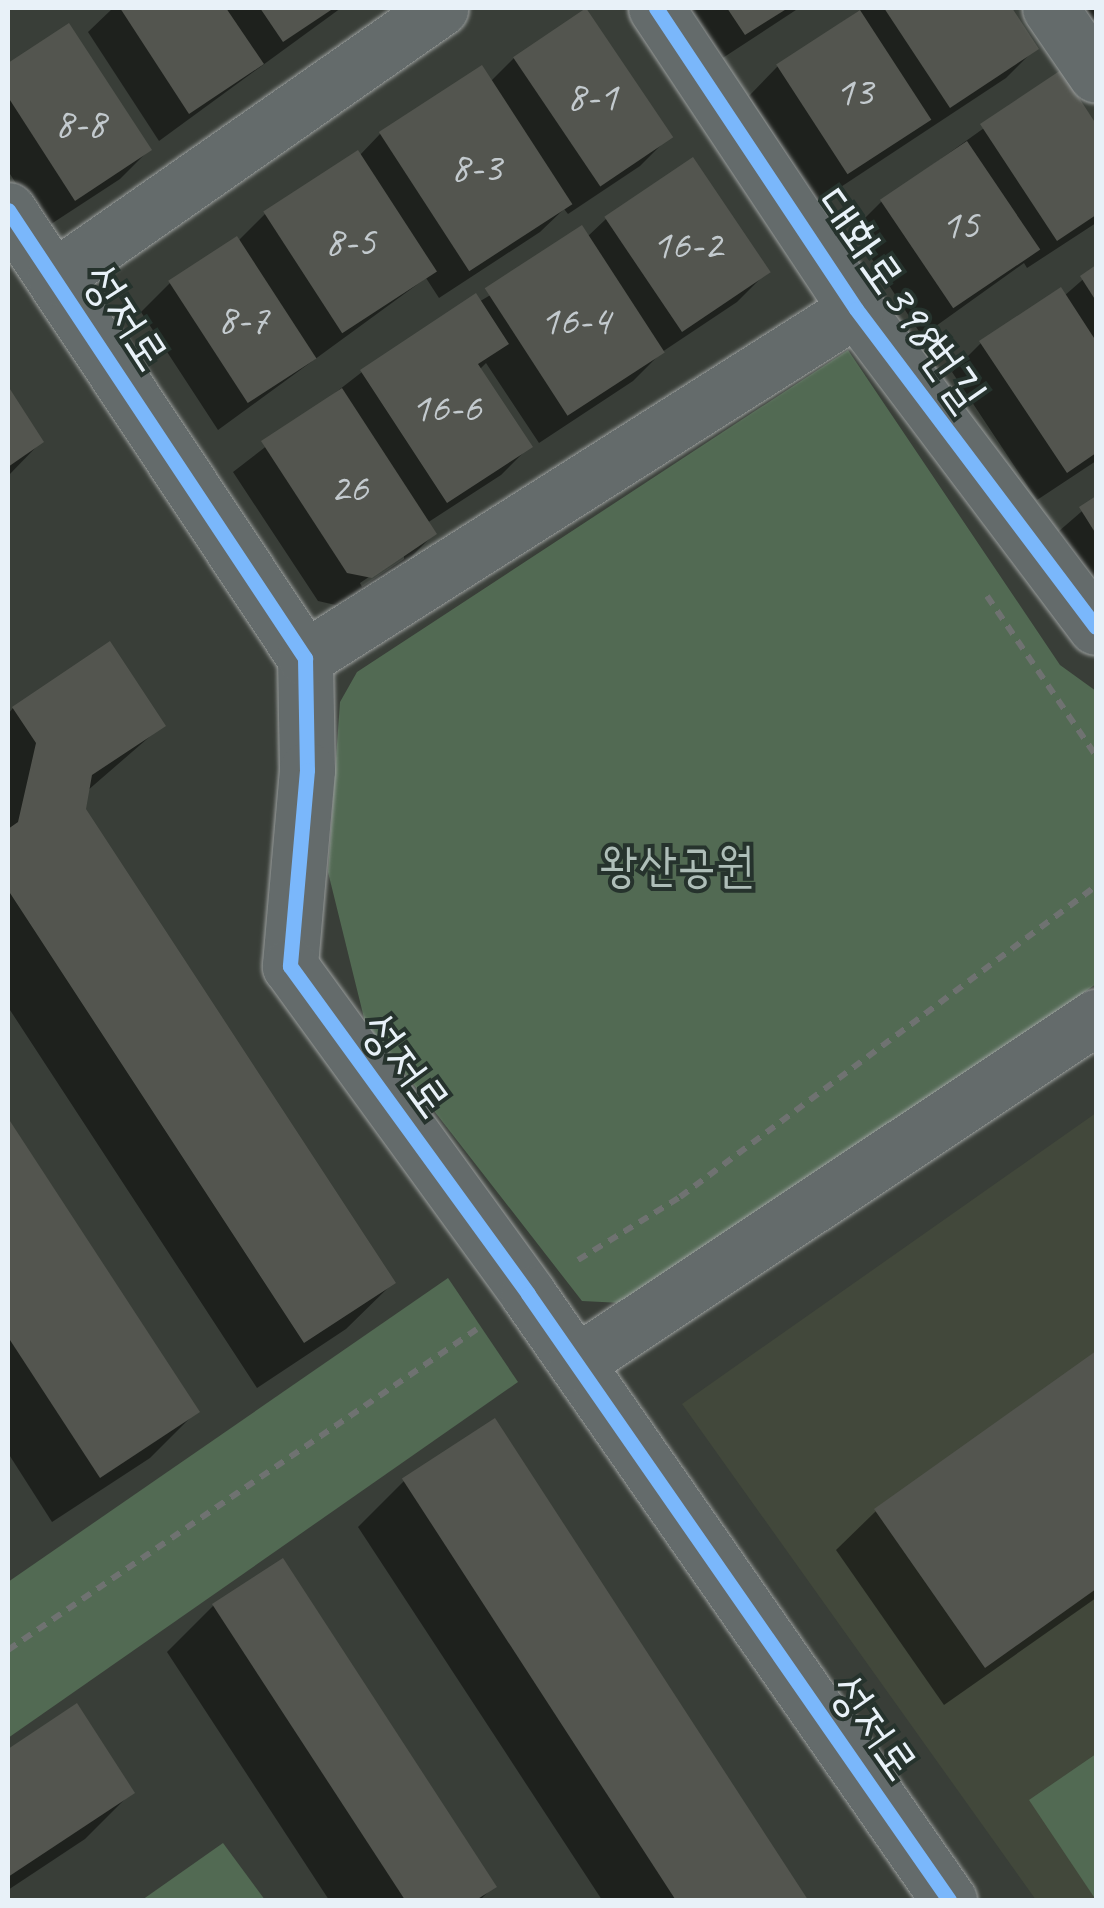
<!DOCTYPE html>
<meta charset="utf-8">
<style>
body{margin:0}
#map{position:relative;width:1104px;height:1908px;overflow:hidden;background:#393e38;font-family:Caveat,"Poor Story",sans-serif}
div>[style]{position:absolute}
.built>*{inset:0;background:#42483b}
.green>*{inset:0;background:#526a53}
.shadow>*{inset:0;background:#0007}
.building>*{inset:0;background:#53554f;transform-origin:0 0}
.path>*{height:6px;margin-top:-3px;transform-origin:0;background:repeating-linear-gradient(90deg,#6f7271 0 10px,transparent 0 18px)}
.roads{filter:drop-shadow(0 0 2px #9ca09f) drop-shadow(0 0 2px #9ca09f)}
.street>*{height:55px;margin:-27.5px;padding:0 27.5px;transform-origin:27.5px;border-radius:27.5px;background:#646b6b}
.cycleway>*{height:15px;margin:-7.5px;padding:0 7.5px;transform-origin:7.5px;border-radius:7.5px;background:#7ab7fb}
span{translate:-50% -50%;white-space:nowrap;text-align:center;line-height:1.15;-webkit-text-stroke:8px #26332d;paint-order:stroke}
.number-label{font-size:42px;color:#c3cace}
.number-label span{-webkit-text-stroke-width:0}
.street-label{font-size:48px;color:#e8f1f8}
.park-label{font-size:48px;color:#aebeb8}
.frame{position:absolute;inset:0;border:10px solid #e8f1f8;pointer-events:none}
</style>
<div id="map">
<div class="built">
<div style="clip-path:polygon(1096px 1113px,1096px 1900px,1036px 1900px,682px 1404px)"></div>
</div>
<div class="green">
<div style="clip-path:polygon(848px 350px,1060px 665px,1096px 691px,1096px 984px,642px 1304px,582px 1301px,365px 1022px,328px 872px,340px 702px,357px 672px)"></div>
<div style="clip-path:polygon(448px 1278px,518px 1382px,8px 1738px,8px 1582px)"></div>
<div style="clip-path:polygon(1096px 1754px,1096px 1900px,1029px 1800px)"></div>
<div style="clip-path:polygon(223px 1843px,265px 1900px,142px 1900px)"></div>
</div>
<div class="shadow">
<div style="clip-path:polygon(113px 8px,341px 8px,159px 141px,88px 32px)"></div>
<div style="clip-path:polygon(679px 8px,799px 8px,715px 63px)"></div>
<div style="clip-path:polygon(863px 8px,1009px 8px,1036px 48px,1006px 78px,818px 202px,749px 96px,778px 66px)"></div>
<div style="clip-path:polygon(1052px 8px,1096px 8px,1096px 18px,1070px 35px)"></div>
<div style="clip-path:polygon(68px 26px,149px 150px,120px 179px,45px 228px,8px 171px,8px 66px)"></div>
<div style="clip-path:polygon(514px 58px,669px 137px,640px 166px,568px 214px,564px 209px,540px 232px,439px 298px,426px 278px,218px 430px,141px 312px,170px 283px,238px 241px,265px 214px,359px 156px,380px 134px,481px 68px,490px 82px)"></div>
<div style="clip-path:polygon(1061px 73px,1096px 128px,1096px 223px,1027px 268px,1024px 263px,922px 336px,853px 230px,882px 201px)"></div>
<div style="clip-path:polygon(evenodd,606px 219px,766px 273px,737px 302px,662px 352px,633px 381px,539px 443px,486px 363px,479px 370px,530px 446px,501px 475px,427px 523px,434px 534px,405px 563px,340px 606px,318px 601px,233px 472px,362px 372px,587px 237px,606px 219px,404px 553px,404px 559px,362px 587px,360px 583px,404px 553px)"></div>
<div style="clip-path:polygon(1096px 268px,1096px 461px,1037px 500px,952px 372px,981px 343px,1064px 296px)"></div>
<div style="clip-path:polygon(8px 391px,41px 442px,8px 476px)"></div>
<div style="clip-path:polygon(1096px 499px,1096px 607px,1051px 538px)"></div>
<div style="clip-path:polygon(13px 708px,162px 726px,87px 791px,84px 809px,393px 1283px,346px 1329px,257px 1388px,8px 1007px,8px 714px)"></div>
<div style="clip-path:polygon(8px 1122px,196px 1412px,150px 1458px,52px 1522px,8px 1453px)"></div>
<div style="clip-path:polygon(1096px 1354px,1096px 1598px,944px 1705px,836px 1550px,876px 1511px)"></div>
<div style="clip-path:polygon(494px 1421px,807px 1900px,602px 1900px,358px 1527px,404px 1481px)"></div>
<div style="clip-path:polygon(282px 1561px,494px 1886px,480px 1900px,329px 1900px,167px 1652px,213px 1606px)"></div>
<div style="clip-path:polygon(76px 1707px,132px 1792px,85px 1839px,8px 1890px,8px 1752px)"></div>
</div>
<div class="building">
<div style="clip-path:polygon(120px 8px,226px 8px,264px 64px,189px 114px)"></div>
<div style="clip-path:polygon(260px 8px,334px 8px,283px 42px)"></div>
<div style="left:586px;top:8px;width:156px;height:88px;rotate:56deg"></div>
<div style="clip-path:polygon(727px 8px,788px 8px,745px 35px)"></div>
<div style="clip-path:polygon(884px 8px,1012px 8px,1039px 49px,950px 108px)"></div>
<div style="left:860px;top:10px;width:131px;height:100px;rotate:57deg"></div>
<div style="clip-path:polygon(69px 23px,152px 150px,75px 201px,8px 97px,8px 63px)"></div>
<div style="left:482px;top:65px;width:166px;height:123px;rotate:57deg"></div>
<div style="clip-path:polygon(1061px 70px,1096px 124px,1096px 215px,1057px 241px,980px 124px)"></div>
<div style="left:967px;top:141px;width:131px;height:105px;rotate:56deg"></div>
<div style="left:358px;top:150px;width:145px;height:113px;rotate:57deg"></div>
<div style="left:693px;top:157px;width:139px;height:107px;rotate:56deg"></div>
<div style="left:582px;top:225px;width:152px;height:116px;rotate:57deg"></div>
<div style="left:237px;top:236px;width:146px;height:82px;rotate:57deg"></div>
<div style="clip-path:polygon(1096px 265px,1096px 301px,1080px 276px)"></div>
<div style="clip-path:polygon(1061px 287px,1096px 341px,1096px 453px,1067px 473px,979px 341px)"></div>
<div style="clip-path:polygon(476px 293px,509px 344px,478px 364px,533px 447px,447px 503px,360px 370px)"></div>
<div style="clip-path:polygon(8px 386px,44px 442px,8px 467px)"></div>
<div style="clip-path:polygon(342px 388px,437px 534px,372px 578px,347px 573px,261px 441px)"></div>
<div style="clip-path:polygon(1096px 496px,1096px 534px,1079px 507px)"></div>
<div style="clip-path:polygon(110px 641px,166px 726px,92px 775px,86px 809px,396px 1283px,304px 1343px,8px 890px,8px 829px,18px 822px,36px 743px,12px 707px)"></div>
<div style="clip-path:polygon(8px 1118px,200px 1412px,100px 1478px,8px 1337px)"></div>
<div style="clip-path:polygon(1096px 1351px,1096px 1589px,985px 1668px,874px 1509px)"></div>
<div style="left:495px;top:1418px;width:576px;height:111px;rotate:57deg"></div>
<div style="clip-path:polygon(283px 1558px,497px 1887px,476px 1900px,405px 1900px,212px 1604px)"></div>
<div style="clip-path:polygon(77px 1703px,135px 1793px,8px 1877px,8px 1749px)"></div>
</div>
<div class="path">
<div style="left:987px;top:596px;width:194px;rotate:55.7deg"></div>
<div style="left:578px;top:1260px;width:120px;rotate:-31.7deg"></div>
<div style="left:680px;top:1197px;width:519px;rotate:-36.78deg"></div>
<div style="left:8px;top:1650px;width:568px;rotate:-34.39deg"></div>
</div>
<div class="roads">
<div class="street">
<div style="left:656px;top:8px;width:361px;rotate:56.4deg"></div>
<div style="left:856px;top:309px;width:398px;rotate:53deg"></div>
<div style="left:1050px;top:8px;width:81px;rotate:55.5deg"></div>
<div style="left:8px;top:210px;width:538px;rotate:56.46deg"></div>
<div style="left:305px;top:658px;width:112px;rotate:89deg"></div>
<div style="left:307px;top:770px;width:197px;rotate:95deg"></div>
<div style="left:290px;top:966px;width:405px;rotate:54deg"></div>
<div style="left:528px;top:1294px;width:738px;rotate:55.21deg"></div>
<div style="left:55px;top:277px;width:470px;rotate:-34.9deg"></div>
<div style="left:305px;top:658px;width:652px;rotate:-32.35deg"></div>
<div style="left:576px;top:1363px;width:625px;rotate:-33.64deg"></div>
</div>
</div>
<div class="cycleway">
<div style="left:656px;top:8px;width:361px;rotate:56.4deg"></div>
<div style="left:856px;top:309px;width:398px;rotate:53deg"></div>
<div style="left:8px;top:210px;width:538px;rotate:56.46deg"></div>
<div style="left:305px;top:658px;width:112px;rotate:89deg"></div>
<div style="left:307px;top:770px;width:197px;rotate:95deg"></div>
<div style="left:290px;top:966px;width:405px;rotate:54deg"></div>
<div style="left:528px;top:1294px;width:738px;rotate:55.21deg"></div>
</div>
<div class="number-label">
<span style="left:854px;top:92px">13</span>
<span style="left:592px;top:97px">8-1</span>
<span style="left:80px;top:124px">8-8</span>
<span style="left:476px;top:168px">8-3</span>
<span style="left:960px;top:225px">15</span>
<span style="left:350px;top:242px">8-5</span>
<span style="left:687px;top:245px">16-2</span>
<span style="left:243px;top:320px">8-7</span>
<span style="left:575px;top:321px">16-4</span>
<span style="left:446px;top:408px">16-6</span>
<span style="left:349px;top:488px">26</span>
</div>
<div class="street-label">
<span style="left:901px;top:299px;rotate:55deg">대화로398번길</span>
<span style="left:126px;top:317px;rotate:57deg">성저로</span>
<span style="left:406px;top:1065px;rotate:54deg">성저로</span>
<span style="left:874px;top:1727px;rotate:55deg">성저로</span>
</div>
<div class="park-label">
<span style="left:677px;top:866px">왕산공원</span>
</div>
<div class="frame"></div>
</div>
